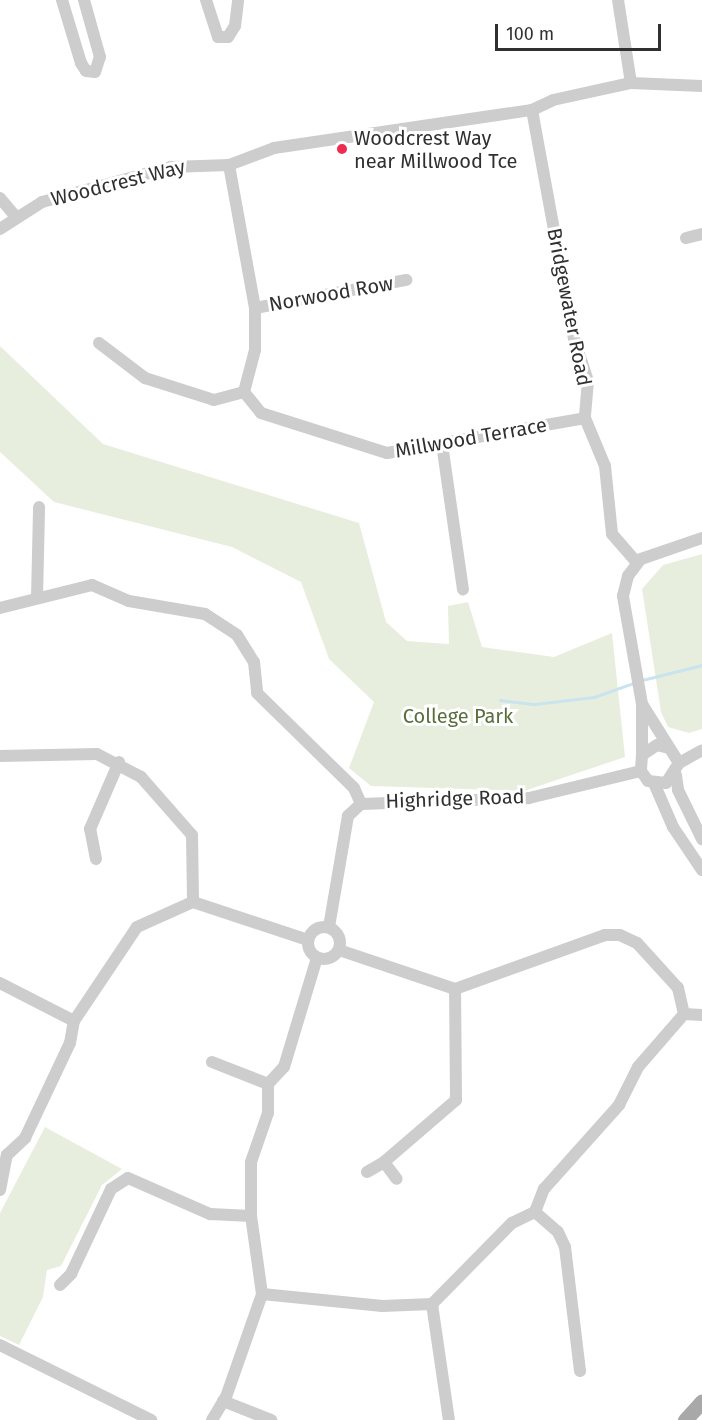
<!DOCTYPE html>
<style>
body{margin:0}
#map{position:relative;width:702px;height:1420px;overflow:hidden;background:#fff;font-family:"Fira Sans",sans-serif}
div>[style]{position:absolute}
.green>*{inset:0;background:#e8eede}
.stream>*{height:3px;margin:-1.5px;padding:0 1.5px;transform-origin:1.5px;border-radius:1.5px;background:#c9e4ee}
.minor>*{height:12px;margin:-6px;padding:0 6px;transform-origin:6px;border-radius:6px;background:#cdcdcd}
.minor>.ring{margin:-6px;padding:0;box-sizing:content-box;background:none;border:12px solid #cdcdcd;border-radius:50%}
.major>*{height:15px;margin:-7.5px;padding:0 7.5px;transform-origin:7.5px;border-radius:7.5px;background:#a8a8a8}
.dots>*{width:16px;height:16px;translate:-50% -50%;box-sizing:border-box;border:3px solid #fff;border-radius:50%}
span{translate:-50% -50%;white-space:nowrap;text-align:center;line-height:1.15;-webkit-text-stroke:6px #fff;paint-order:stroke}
.poi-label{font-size:20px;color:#303030}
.left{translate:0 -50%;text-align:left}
.street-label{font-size:20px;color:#303030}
.park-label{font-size:20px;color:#596f3b}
.scale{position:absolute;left:495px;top:24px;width:166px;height:27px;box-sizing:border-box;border:3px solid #303030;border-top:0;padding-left:8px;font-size:18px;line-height:21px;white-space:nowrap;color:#303030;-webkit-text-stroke:4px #fff;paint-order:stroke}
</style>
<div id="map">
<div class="green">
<div style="clip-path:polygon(0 346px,103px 444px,359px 523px,386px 622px,407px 641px,449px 644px,448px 606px,468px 602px,482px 647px,554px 657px,612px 633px,625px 757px,524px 791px,371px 786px,349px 768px,374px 702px,329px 659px,301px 582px,232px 547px,54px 502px,0 452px)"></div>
<div style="clip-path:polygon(702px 554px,702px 729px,689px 733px,668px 727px,661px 712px,642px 589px,663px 565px)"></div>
<div style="clip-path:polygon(45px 1127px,122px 1169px,102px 1185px,61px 1266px,47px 1270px,43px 1297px,19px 1345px,0 1336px,0 1213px)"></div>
</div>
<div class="stream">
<div style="left:642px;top:680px;width:62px;rotate:-14deg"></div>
<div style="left:500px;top:700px;width:35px;rotate:7deg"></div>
<div style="left:535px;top:704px;width:59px;rotate:-6.8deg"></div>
<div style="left:594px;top:697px;width:45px;rotate:-19.7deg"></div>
</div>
<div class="minor">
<div style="left:62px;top:0;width:66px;rotate:73.2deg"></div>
<div style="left:81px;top:63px;width:9px;rotate:58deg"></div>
<div style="left:86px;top:71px;width:9px;rotate:6deg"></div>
<div style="left:95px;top:72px;width:16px;rotate:-72deg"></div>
<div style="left:100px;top:57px;width:59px;rotate:-105.7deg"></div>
<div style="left:206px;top:0;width:39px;rotate:72deg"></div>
<div style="left:218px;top:37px;width:10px"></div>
<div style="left:228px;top:37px;width:13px;rotate:-58deg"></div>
<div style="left:235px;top:26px;width:26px;rotate:-83deg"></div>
<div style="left:618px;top:0;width:84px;rotate:81.1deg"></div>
<div style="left:532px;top:110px;width:232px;rotate:79.6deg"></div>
<div style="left:574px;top:338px;width:45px;rotate:72deg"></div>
<div style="left:588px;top:381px;width:37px;rotate:95deg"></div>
<div style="left:585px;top:418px;width:52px;rotate:67.4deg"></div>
<div style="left:605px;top:466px;width:68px;rotate:84.1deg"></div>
<div style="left:612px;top:534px;width:38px;rotate:49deg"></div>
<div style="left:229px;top:165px;width:145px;rotate:79.7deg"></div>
<div style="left:255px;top:308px;width:42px;rotate:90deg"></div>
<div style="left:255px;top:350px;width:43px;rotate:104.7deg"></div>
<div style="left:244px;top:392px;width:27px;rotate:51deg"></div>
<div style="left:261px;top:413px;width:132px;rotate:17.6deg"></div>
<div style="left:387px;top:453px;width:201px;rotate:-10deg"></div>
<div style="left:0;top:198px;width:25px;rotate:50deg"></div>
<div style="left:0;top:229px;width:50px;rotate:-32.7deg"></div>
<div style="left:42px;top:202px;width:134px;rotate:-15.2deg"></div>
<div style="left:171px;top:167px;width:58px;rotate:-2deg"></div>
<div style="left:229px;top:165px;width:48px;rotate:-20.7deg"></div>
<div style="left:274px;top:148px;width:261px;rotate:-8.4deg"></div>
<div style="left:532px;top:110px;width:23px;rotate:-25deg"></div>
<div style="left:553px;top:100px;width:80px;rotate:-12.3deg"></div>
<div style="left:631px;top:83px;width:71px;rotate:2.4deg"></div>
<div style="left:686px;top:238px;width:16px;rotate:-14deg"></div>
<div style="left:255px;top:308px;width:154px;rotate:-10.5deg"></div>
<div style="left:99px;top:343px;width:58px;rotate:37.3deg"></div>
<div style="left:145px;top:378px;width:72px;rotate:17.7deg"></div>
<div style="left:214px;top:400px;width:31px;rotate:-15deg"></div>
<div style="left:442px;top:444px;width:147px;rotate:81.8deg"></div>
<div style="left:37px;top:598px;width:91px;rotate:-88.7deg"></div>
<div style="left:0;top:608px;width:95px;rotate:-14deg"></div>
<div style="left:92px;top:585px;width:40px;rotate:23.4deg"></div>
<div style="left:129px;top:601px;width:77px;rotate:9.7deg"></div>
<div style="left:205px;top:614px;width:38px;rotate:33deg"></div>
<div style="left:237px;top:635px;width:32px;rotate:58deg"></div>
<div style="left:254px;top:662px;width:31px;rotate:84deg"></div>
<div style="left:257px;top:693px;width:136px;rotate:44.4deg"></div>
<div style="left:354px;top:788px;width:17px;rotate:66deg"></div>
<div style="left:642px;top:705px;width:50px;rotate:90deg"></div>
<div style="left:669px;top:748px;width:12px;rotate:-166deg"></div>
<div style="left:657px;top:745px;width:18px;rotate:146deg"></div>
<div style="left:642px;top:755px;width:16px;rotate:94deg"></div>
<div style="left:641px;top:771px;width:12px;rotate:55deg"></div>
<div style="left:648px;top:781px;width:18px;rotate:6deg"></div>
<div style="left:666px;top:783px;width:24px;rotate:-57deg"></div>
<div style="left:679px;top:763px;width:70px;rotate:-122.1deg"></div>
<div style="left:642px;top:704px;width:110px;rotate:-100deg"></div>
<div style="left:623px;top:596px;width:21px;rotate:-76deg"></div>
<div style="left:628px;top:576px;width:21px;rotate:-53deg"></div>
<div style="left:641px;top:559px;width:65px;rotate:-19deg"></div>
<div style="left:0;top:756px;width:97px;rotate:-1.2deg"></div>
<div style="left:97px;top:754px;width:50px;rotate:27.6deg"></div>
<div style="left:141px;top:777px;width:77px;rotate:48.7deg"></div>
<div style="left:192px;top:835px;width:67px;rotate:89.1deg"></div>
<div style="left:679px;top:763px;width:26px;rotate:-29deg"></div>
<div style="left:676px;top:775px;width:15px;rotate:82deg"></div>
<div style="left:678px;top:790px;width:55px;rotate:63.9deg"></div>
<div style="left:654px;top:783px;width:48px;rotate:66.6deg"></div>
<div style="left:673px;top:827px;width:52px;rotate:56deg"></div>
<div style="left:96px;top:859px;width:31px;rotate:-101deg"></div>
<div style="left:90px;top:829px;width:73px;rotate:-66.6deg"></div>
<div class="ring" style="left:308px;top:927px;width:20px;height:20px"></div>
<div style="left:329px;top:927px;width:113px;rotate:-80.3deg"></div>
<div style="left:348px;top:816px;width:18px;rotate:-43deg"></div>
<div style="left:361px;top:804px;width:168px;rotate:-2deg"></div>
<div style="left:529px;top:798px;width:115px;rotate:-13.6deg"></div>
<div style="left:0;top:983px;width:83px;rotate:27.2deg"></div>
<div style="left:684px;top:1014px;width:18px;rotate:3deg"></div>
<div style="left:212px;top:1062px;width:60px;rotate:21.4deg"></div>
<div style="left:7px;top:1155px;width:25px;rotate:-43deg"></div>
<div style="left:25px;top:1138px;width:105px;rotate:-64.7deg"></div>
<div style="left:70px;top:1043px;width:22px;rotate:-80deg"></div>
<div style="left:74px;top:1021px;width:113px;rotate:-56.2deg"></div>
<div style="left:137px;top:927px;width:61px;rotate:-24.1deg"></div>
<div style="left:193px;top:902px;width:121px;rotate:18.3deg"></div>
<div style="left:384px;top:1162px;width:95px;rotate:-40.7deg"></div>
<div style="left:456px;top:1100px;width:111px;rotate:-90.5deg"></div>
<div style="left:367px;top:1172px;width:20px;rotate:-30deg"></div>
<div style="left:384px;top:1162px;width:21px;rotate:53deg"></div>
<div style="left:0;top:1190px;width:36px;rotate:-79deg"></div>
<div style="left:535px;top:1212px;width:30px;rotate:41deg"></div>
<div style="left:558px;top:1232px;width:17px;rotate:65deg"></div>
<div style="left:565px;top:1247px;width:125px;rotate:83.1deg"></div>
<div style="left:60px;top:1285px;width:16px;rotate:-45deg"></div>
<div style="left:71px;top:1274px;width:94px;rotate:-64.8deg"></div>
<div style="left:111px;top:1189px;width:20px;rotate:-33deg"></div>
<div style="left:128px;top:1178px;width:90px;rotate:23.7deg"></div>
<div style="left:210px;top:1214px;width:41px;rotate:2.8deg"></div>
<div style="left:262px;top:1294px;width:121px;rotate:5.7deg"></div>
<div style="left:382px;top:1306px;width:50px;rotate:-2.3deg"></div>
<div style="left:432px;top:1304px;width:114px;rotate:-45.4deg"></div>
<div style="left:512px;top:1223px;width:25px;rotate:-26deg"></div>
<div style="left:535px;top:1212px;width:25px;rotate:-69deg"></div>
<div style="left:544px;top:1189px;width:113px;rotate:-48.2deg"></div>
<div style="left:619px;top:1105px;width:42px;rotate:-63.4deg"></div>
<div style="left:638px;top:1067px;width:70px;rotate:-49deg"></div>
<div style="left:684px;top:1014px;width:27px;rotate:-103deg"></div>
<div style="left:678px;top:988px;width:61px;rotate:-132.3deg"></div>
<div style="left:637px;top:943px;width:19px;rotate:-155deg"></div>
<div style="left:620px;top:935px;width:15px;rotate:180deg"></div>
<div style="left:605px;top:935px;width:159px;rotate:160.2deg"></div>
<div style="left:455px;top:989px;width:122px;rotate:-161.4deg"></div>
<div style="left:432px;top:1304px;width:117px;rotate:81.7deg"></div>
<div style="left:0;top:1345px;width:169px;rotate:26.4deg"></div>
<div style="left:223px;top:1401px;width:52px;rotate:21.6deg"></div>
<div style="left:212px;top:1420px;width:27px;rotate:-59deg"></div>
<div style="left:226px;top:1397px;width:109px;rotate:-70.7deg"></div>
<div style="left:262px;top:1294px;width:79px;rotate:-98deg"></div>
<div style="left:251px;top:1216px;width:54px;rotate:-90deg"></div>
<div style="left:251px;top:1162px;width:52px;rotate:-70.9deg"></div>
<div style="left:268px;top:1113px;width:29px;rotate:-90deg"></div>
<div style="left:268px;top:1084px;width:23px;rotate:-47deg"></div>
<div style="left:284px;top:1067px;width:114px;rotate:-73.2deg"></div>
</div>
<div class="major">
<div style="left:685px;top:1420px;width:25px;rotate:-48deg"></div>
</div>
<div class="dots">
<div style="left:342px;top:149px;background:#ee2b51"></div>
</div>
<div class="poi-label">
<span class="left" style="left:354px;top:150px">Woodcrest Way<br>near Millwood Tce</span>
</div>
<div class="street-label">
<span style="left:118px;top:183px;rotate:-14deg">Woodcrest Way</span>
<span style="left:331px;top:294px;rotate:-10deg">Norwood Row</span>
<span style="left:569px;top:307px;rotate:79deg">Bridgewater Road</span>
<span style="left:471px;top:438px;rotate:-10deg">Millwood Terrace</span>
<span style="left:455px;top:799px;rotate:-2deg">Highridge Road</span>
</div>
<div class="park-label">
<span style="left:458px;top:716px">College Park</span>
</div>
<div class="scale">100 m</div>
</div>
